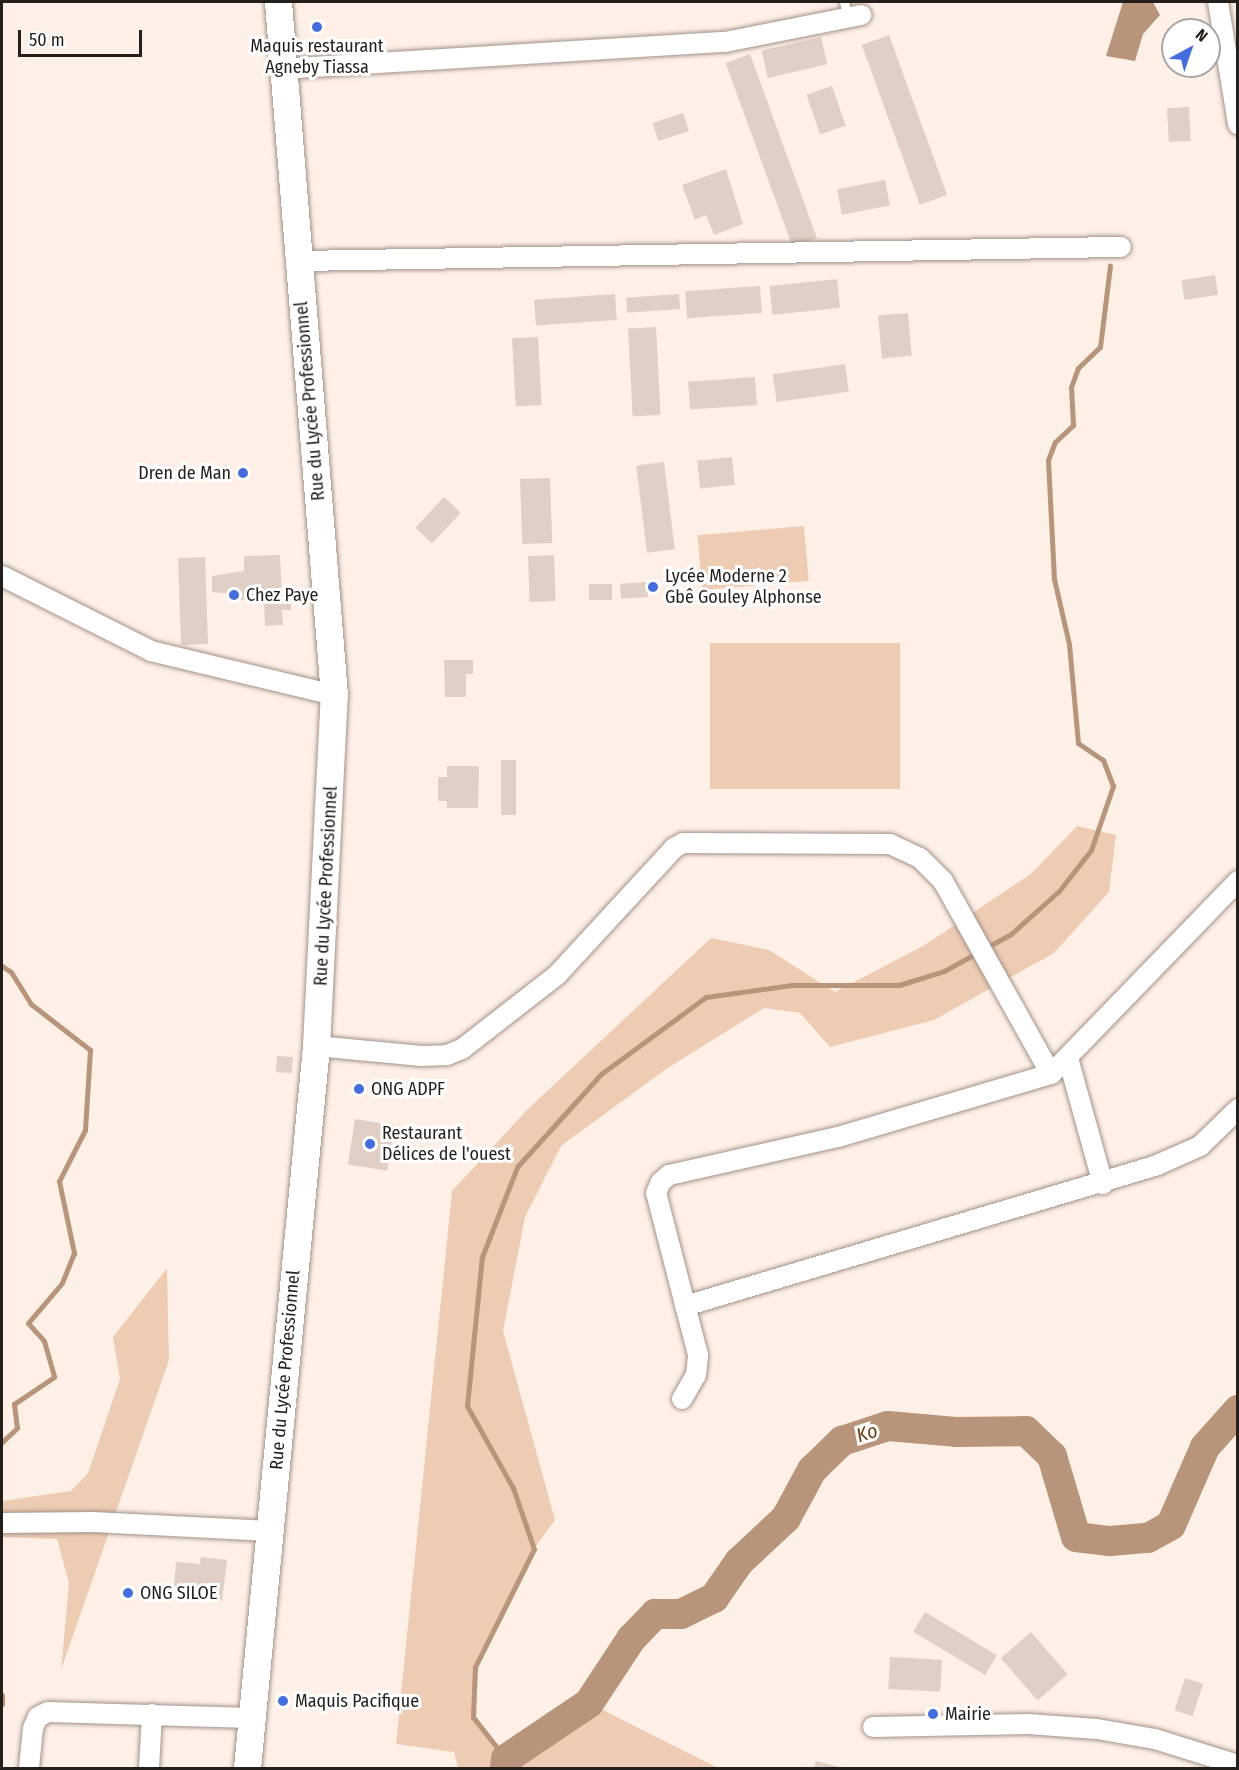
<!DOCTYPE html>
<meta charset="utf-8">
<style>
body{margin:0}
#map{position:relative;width:1239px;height:1770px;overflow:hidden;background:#fef0e7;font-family:"Fira Sans Condensed",sans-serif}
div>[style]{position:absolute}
.green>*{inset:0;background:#eeccb4;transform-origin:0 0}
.water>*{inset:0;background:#b8947b}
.stream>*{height:5px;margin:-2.5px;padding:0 2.5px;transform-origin:2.5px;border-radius:2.5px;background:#b8947b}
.river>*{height:30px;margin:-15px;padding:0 15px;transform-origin:15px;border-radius:15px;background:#b8947b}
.building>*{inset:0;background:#e0cfc4;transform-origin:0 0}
.roads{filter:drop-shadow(0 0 2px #a29288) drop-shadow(0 0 2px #a29288)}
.service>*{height:9px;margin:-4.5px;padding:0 4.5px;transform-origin:4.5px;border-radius:4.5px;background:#fff}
.minor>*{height:20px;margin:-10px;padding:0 10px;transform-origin:10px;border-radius:10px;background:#fff}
.secondary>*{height:27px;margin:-13.5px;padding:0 13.5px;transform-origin:13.5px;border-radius:13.5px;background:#fff}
.dots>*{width:16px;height:16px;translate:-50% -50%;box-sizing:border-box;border:3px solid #fff;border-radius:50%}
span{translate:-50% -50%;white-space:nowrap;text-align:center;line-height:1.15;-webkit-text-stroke:6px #fff;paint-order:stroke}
.poi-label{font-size:18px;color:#251f1b}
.right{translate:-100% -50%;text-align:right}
.left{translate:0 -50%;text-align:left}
.street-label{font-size:18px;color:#251f1b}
.water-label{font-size:20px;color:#6a3a11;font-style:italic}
.frame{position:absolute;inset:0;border:3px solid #251f1b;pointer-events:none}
.north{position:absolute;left:1161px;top:18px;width:60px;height:60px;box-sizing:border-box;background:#fff;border:2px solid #a8a5a4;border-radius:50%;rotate:40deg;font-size:16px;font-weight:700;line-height:24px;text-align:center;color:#251f1b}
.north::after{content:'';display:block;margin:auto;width:21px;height:27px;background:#456ddf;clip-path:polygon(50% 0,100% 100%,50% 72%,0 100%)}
.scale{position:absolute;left:18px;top:30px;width:124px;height:27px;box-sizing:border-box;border:3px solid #251f1b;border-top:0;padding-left:8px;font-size:18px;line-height:21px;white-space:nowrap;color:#251f1b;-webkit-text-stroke:4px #fff;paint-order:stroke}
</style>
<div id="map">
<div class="green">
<div style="left:804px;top:526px;width:55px;height:107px;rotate:85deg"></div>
<div style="left:710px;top:643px;width:190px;height:146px"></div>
<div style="clip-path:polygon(1077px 826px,1116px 835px,1109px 892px,1054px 953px,934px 1020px,830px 1047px,800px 1013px,764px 1008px,666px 1069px,561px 1146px,525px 1217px,503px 1331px,555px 1520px,534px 1549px,475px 1667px,473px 1717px,506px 1759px,589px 1703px,718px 1768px,458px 1768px,454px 1752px,396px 1744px,452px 1191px,528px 1109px,711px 938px,769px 950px,835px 992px,925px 945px,1032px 873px)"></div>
<div style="clip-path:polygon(167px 1268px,169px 1360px,61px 1670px,69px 1583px,57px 1539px,2px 1537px,2px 1501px,71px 1491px,88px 1473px,120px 1379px,113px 1337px)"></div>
</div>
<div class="water">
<div style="clip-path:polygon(1123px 2px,1153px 2px,1160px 15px,1143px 34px,1135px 61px,1106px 56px)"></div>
</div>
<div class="stream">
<div style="left:2px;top:966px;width:11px;rotate:34deg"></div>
<div style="left:11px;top:972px;width:38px;rotate:58deg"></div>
<div style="left:31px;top:1004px;width:75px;rotate:37.9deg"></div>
<div style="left:90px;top:1050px;width:80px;rotate:93.6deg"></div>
<div style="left:85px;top:1130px;width:57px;rotate:117deg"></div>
<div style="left:59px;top:1181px;width:74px;rotate:78.2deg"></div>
<div style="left:74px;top:1253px;width:32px;rotate:112deg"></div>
<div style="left:62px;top:1283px;width:52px;rotate:130.4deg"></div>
<div style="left:28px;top:1323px;width:24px;rotate:48deg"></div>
<div style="left:44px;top:1341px;width:37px;rotate:74deg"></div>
<div style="left:54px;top:1377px;width:48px;rotate:146deg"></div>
<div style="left:14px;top:1404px;width:24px;rotate:83deg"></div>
<div style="left:17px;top:1428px;width:21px;rotate:137deg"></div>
<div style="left:2px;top:1695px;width:9px;rotate:90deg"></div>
<div style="left:506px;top:1759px;width:53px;rotate:-128.2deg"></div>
<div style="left:473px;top:1717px;width:50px;rotate:-87.7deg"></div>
<div style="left:475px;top:1667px;width:132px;rotate:-63.4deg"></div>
<div style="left:534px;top:1549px;width:65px;rotate:-109deg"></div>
<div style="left:513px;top:1488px;width:94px;rotate:-119.3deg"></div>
<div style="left:467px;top:1406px;width:150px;rotate:-84.3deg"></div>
<div style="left:482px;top:1257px;width:97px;rotate:-68.7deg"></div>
<div style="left:517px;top:1167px;width:125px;rotate:-47.9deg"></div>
<div style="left:601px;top:1074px;width:130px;rotate:-36.3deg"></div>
<div style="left:706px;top:997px;width:87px;rotate:-7.9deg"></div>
<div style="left:792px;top:985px;width:107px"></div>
<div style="left:899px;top:985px;width:47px;rotate:-17.3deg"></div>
<div style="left:944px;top:971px;width:77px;rotate:-28.9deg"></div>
<div style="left:1011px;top:934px;width:64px;rotate:-41.9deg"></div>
<div style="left:1059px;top:891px;width:52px;rotate:-52deg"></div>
<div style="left:1091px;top:850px;width:68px;rotate:-71deg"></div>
<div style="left:1113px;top:786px;width:28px;rotate:-111deg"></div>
<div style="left:1103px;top:760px;width:30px;rotate:-146deg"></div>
<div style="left:1078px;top:743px;width:99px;rotate:-95.2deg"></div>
<div style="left:1069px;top:644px;width:67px;rotate:-103deg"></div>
<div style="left:1054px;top:579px;width:119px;rotate:-92.9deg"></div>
<div style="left:1048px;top:460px;width:19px;rotate:-69deg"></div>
<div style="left:1055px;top:442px;width:25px;rotate:-43deg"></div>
<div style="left:1073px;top:425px;width:38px;rotate:-93deg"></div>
<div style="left:1071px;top:387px;width:20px;rotate:-70deg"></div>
<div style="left:1078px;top:368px;width:30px;rotate:-44deg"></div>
<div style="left:1100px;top:347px;width:82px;rotate:-83deg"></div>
</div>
<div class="river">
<div style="left:505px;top:1768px;width:9px;rotate:-84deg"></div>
<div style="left:506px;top:1759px;width:100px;rotate:-34deg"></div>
<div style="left:589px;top:1703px;width:77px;rotate:-56.7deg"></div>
<div style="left:631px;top:1639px;width:35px;rotate:-46deg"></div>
<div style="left:655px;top:1614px;width:26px"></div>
<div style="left:681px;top:1614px;width:37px;rotate:-26deg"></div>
<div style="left:714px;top:1598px;width:44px;rotate:-55.2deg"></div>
<div style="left:739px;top:1562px;width:64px;rotate:-43.1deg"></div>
<div style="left:786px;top:1518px;width:55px;rotate:-61.6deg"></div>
<div style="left:812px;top:1470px;width:42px;rotate:-44deg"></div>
<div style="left:842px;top:1441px;width:48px;rotate:-18.1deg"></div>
<div style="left:888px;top:1426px;width:68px;rotate:5deg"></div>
<div style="left:956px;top:1432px;width:70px;rotate:-0.8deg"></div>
<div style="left:1026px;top:1431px;width:36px;rotate:44deg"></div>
<div style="left:1052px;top:1456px;width:84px;rotate:73.5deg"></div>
<div style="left:1076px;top:1537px;width:34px;rotate:7deg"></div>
<div style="left:1110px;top:1541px;width:38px;rotate:-5deg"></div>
<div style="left:1148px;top:1538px;width:26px;rotate:-29deg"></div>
<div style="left:1171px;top:1525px;width:85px;rotate:-66.4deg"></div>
<div style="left:1205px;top:1447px;width:50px;rotate:-48.3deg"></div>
</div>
<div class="building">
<div style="left:889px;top:35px;width:170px;height:29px;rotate:70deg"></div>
<div style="left:821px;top:37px;width:28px;height:61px;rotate:77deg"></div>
<div style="left:750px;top:54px;width:196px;height:26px;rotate:70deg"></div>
<div style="left:832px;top:86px;width:42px;height:27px;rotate:71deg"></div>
<div style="left:1189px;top:107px;width:34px;height:22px;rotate:87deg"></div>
<div style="left:683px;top:113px;width:19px;height:32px;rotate:72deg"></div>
<div style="clip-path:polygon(726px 169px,743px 224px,714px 235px,706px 215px,695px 220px,682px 185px)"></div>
<div style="left:885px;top:180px;width:26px;height:49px;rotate:79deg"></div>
<div style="left:1215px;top:275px;width:20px;height:34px;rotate:81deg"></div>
<div style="left:837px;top:279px;width:29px;height:68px;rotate:84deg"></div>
<div style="left:760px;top:286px;width:27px;height:75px;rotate:86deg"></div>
<div style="left:615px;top:294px;width:26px;height:81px;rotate:86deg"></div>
<div style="left:679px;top:294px;width:15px;height:53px;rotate:86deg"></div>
<div style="left:908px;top:313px;width:43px;height:30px;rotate:85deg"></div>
<div style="left:656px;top:327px;width:88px;height:28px;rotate:87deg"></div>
<div style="left:538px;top:337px;width:68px;height:26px;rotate:87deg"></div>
<div style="left:845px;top:364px;width:28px;height:73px;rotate:82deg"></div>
<div style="left:755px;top:377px;width:28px;height:67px;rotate:86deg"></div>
<div style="left:732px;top:457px;width:28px;height:35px;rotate:84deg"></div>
<div style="left:664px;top:462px;width:88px;height:28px;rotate:83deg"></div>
<div style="left:550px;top:478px;width:65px;height:30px;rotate:88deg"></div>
<div style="left:444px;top:497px;width:23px;height:42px;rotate:43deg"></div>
<div style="clip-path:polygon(280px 555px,282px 599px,291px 599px,291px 610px,282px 610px,283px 625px,265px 626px,264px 599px,239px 600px,239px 594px,212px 592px,212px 576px,244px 571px,244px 556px)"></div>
<div style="left:554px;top:555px;width:46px;height:26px;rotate:88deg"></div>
<div style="left:205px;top:557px;width:87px;height:27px;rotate:88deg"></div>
<div style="left:647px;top:582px;width:15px;height:27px;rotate:86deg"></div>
<div style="left:589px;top:584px;width:23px;height:16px"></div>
<div style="clip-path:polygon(444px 660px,473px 660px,473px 674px,466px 674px,466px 697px,445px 697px)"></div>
<div style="left:501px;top:760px;width:15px;height:55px"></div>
<div style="clip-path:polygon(447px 766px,479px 766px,478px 808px,447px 808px,447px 801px,438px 801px,438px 777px,447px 777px)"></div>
<div style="left:277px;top:1056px;width:16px;height:16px;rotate:4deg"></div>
<div style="left:355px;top:1119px;width:40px;height:46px;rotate:9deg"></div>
<div style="clip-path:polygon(201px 1557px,227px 1560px,222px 1601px,196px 1598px,197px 1588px,174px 1587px,176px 1562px,200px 1564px)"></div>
<div style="left:925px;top:1612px;width:84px;height:23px;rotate:31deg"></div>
<div style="left:1031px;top:1632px;width:56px;height:40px;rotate:49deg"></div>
<div style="left:890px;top:1657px;width:52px;height:32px;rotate:3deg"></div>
<div style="left:1185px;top:1678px;width:19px;height:34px;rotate:18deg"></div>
<div style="clip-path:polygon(816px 1761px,843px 1768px,814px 1768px)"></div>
</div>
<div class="roads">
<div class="service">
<div style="left:844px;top:2px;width:16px;rotate:75deg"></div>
</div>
<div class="minor">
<div style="left:1218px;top:2px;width:124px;rotate:80.7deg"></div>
<div style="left:283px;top:75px;width:15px;rotate:-28deg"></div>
<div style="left:296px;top:68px;width:430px;rotate:-3.5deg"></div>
<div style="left:725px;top:42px;width:139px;rotate:-11.2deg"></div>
<div style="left:299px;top:261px;width:822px;rotate:-0.98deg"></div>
<div style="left:2px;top:576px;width:167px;rotate:26.7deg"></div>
<div style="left:151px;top:651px;width:188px;rotate:13.5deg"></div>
<div style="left:316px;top:1046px;width:106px;rotate:5.4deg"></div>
<div style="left:422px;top:1056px;width:25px;rotate:-2deg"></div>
<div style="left:447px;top:1055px;width:16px;rotate:-22deg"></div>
<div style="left:462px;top:1049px;width:120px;rotate:-37.9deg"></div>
<div style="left:557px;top:975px;width:173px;rotate:-47.3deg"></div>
<div style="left:674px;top:848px;width:10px;rotate:-29deg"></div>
<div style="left:683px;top:843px;width:207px;rotate:0.3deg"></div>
<div style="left:890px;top:844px;width:33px;rotate:25deg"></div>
<div style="left:920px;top:858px;width:33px;rotate:45deg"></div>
<div style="left:943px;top:881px;width:221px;rotate:60.8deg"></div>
<div style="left:1068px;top:1058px;width:131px;rotate:74.5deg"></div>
<div style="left:685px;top:1306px;width:493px;rotate:-16.6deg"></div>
<div style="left:1157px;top:1165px;width:47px;rotate:-23.8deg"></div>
<div style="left:1200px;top:1146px;width:53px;rotate:-44.2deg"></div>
<div style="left:682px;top:1399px;width:28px;rotate:-60deg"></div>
<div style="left:696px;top:1375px;width:20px;rotate:-84deg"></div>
<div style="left:698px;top:1355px;width:167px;rotate:-104.5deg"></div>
<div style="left:656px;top:1193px;width:12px;rotate:-66deg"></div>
<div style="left:661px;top:1182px;width:11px;rotate:-41deg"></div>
<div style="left:669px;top:1175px;width:173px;rotate:-12.7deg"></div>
<div style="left:838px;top:1137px;width:222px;rotate:-16.5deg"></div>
<div style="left:1051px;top:1074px;width:269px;rotate:-45.9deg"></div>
<div style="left:2px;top:1523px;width:91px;rotate:-0.6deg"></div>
<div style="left:93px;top:1522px;width:177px;rotate:2.9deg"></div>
<div style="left:873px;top:1727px;width:155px;rotate:-1.1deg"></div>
<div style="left:1028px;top:1724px;width:69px;rotate:4.1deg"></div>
<div style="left:1097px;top:1729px;width:59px;rotate:9.8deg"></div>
<div style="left:1155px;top:1739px;width:87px;rotate:17.4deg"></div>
<div style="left:29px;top:1768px;width:40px;rotate:-84.3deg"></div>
<div style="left:33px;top:1728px;width:12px;rotate:-66deg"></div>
<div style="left:38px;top:1717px;width:11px;rotate:-27deg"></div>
<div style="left:48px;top:1712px;width:203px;rotate:1.7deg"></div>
<div style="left:149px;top:1768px;width:54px;rotate:-86.8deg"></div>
</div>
<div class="secondary">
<div style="left:247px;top:1768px;width:725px;rotate:-84.54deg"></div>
<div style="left:316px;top:1046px;width:351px;rotate:-87.1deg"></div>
<div style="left:334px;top:695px;width:695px;rotate:-94.62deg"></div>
</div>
</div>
<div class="dots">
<div style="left:317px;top:27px;background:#456ddf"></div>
<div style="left:243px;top:473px;background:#456ddf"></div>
<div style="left:653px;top:587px;background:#456ddf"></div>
<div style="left:234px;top:595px;background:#456ddf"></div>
<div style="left:359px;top:1089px;background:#456ddf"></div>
<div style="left:370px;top:1144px;background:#456ddf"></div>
<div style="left:128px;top:1593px;background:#456ddf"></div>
<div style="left:283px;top:1701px;background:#456ddf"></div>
<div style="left:933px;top:1714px;background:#456ddf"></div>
</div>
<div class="poi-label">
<span style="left:317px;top:57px">Maquis restaurant<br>Agneby Tiassa</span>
<span class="right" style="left:231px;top:473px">Dren de Man</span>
<span class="left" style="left:665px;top:587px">Lycée Moderne 2<br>Gbê Gouley Alphonse</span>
<span class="left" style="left:246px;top:595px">Chez Paye</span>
<span class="left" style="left:371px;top:1089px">ONG ADPF</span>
<span class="left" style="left:382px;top:1144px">Restaurant<br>Délices de l'ouest</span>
<span class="left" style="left:140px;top:1593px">ONG SILOE</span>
<span class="left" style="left:295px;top:1701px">Maquis Pacifique</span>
<span class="left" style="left:945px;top:1714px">Mairie</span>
</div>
<div class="street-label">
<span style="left:310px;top:401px;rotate:-95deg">Rue du Lycée Professionnel</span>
<span style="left:326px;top:886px;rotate:-87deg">Rue du Lycée Professionnel</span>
<span style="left:285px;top:1370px;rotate:-85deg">Rue du Lycée Professionnel</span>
</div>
<div class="water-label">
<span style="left:867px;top:1433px;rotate:-18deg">Ko</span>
</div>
<div class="frame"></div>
<div class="north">N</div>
<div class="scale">50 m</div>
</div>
